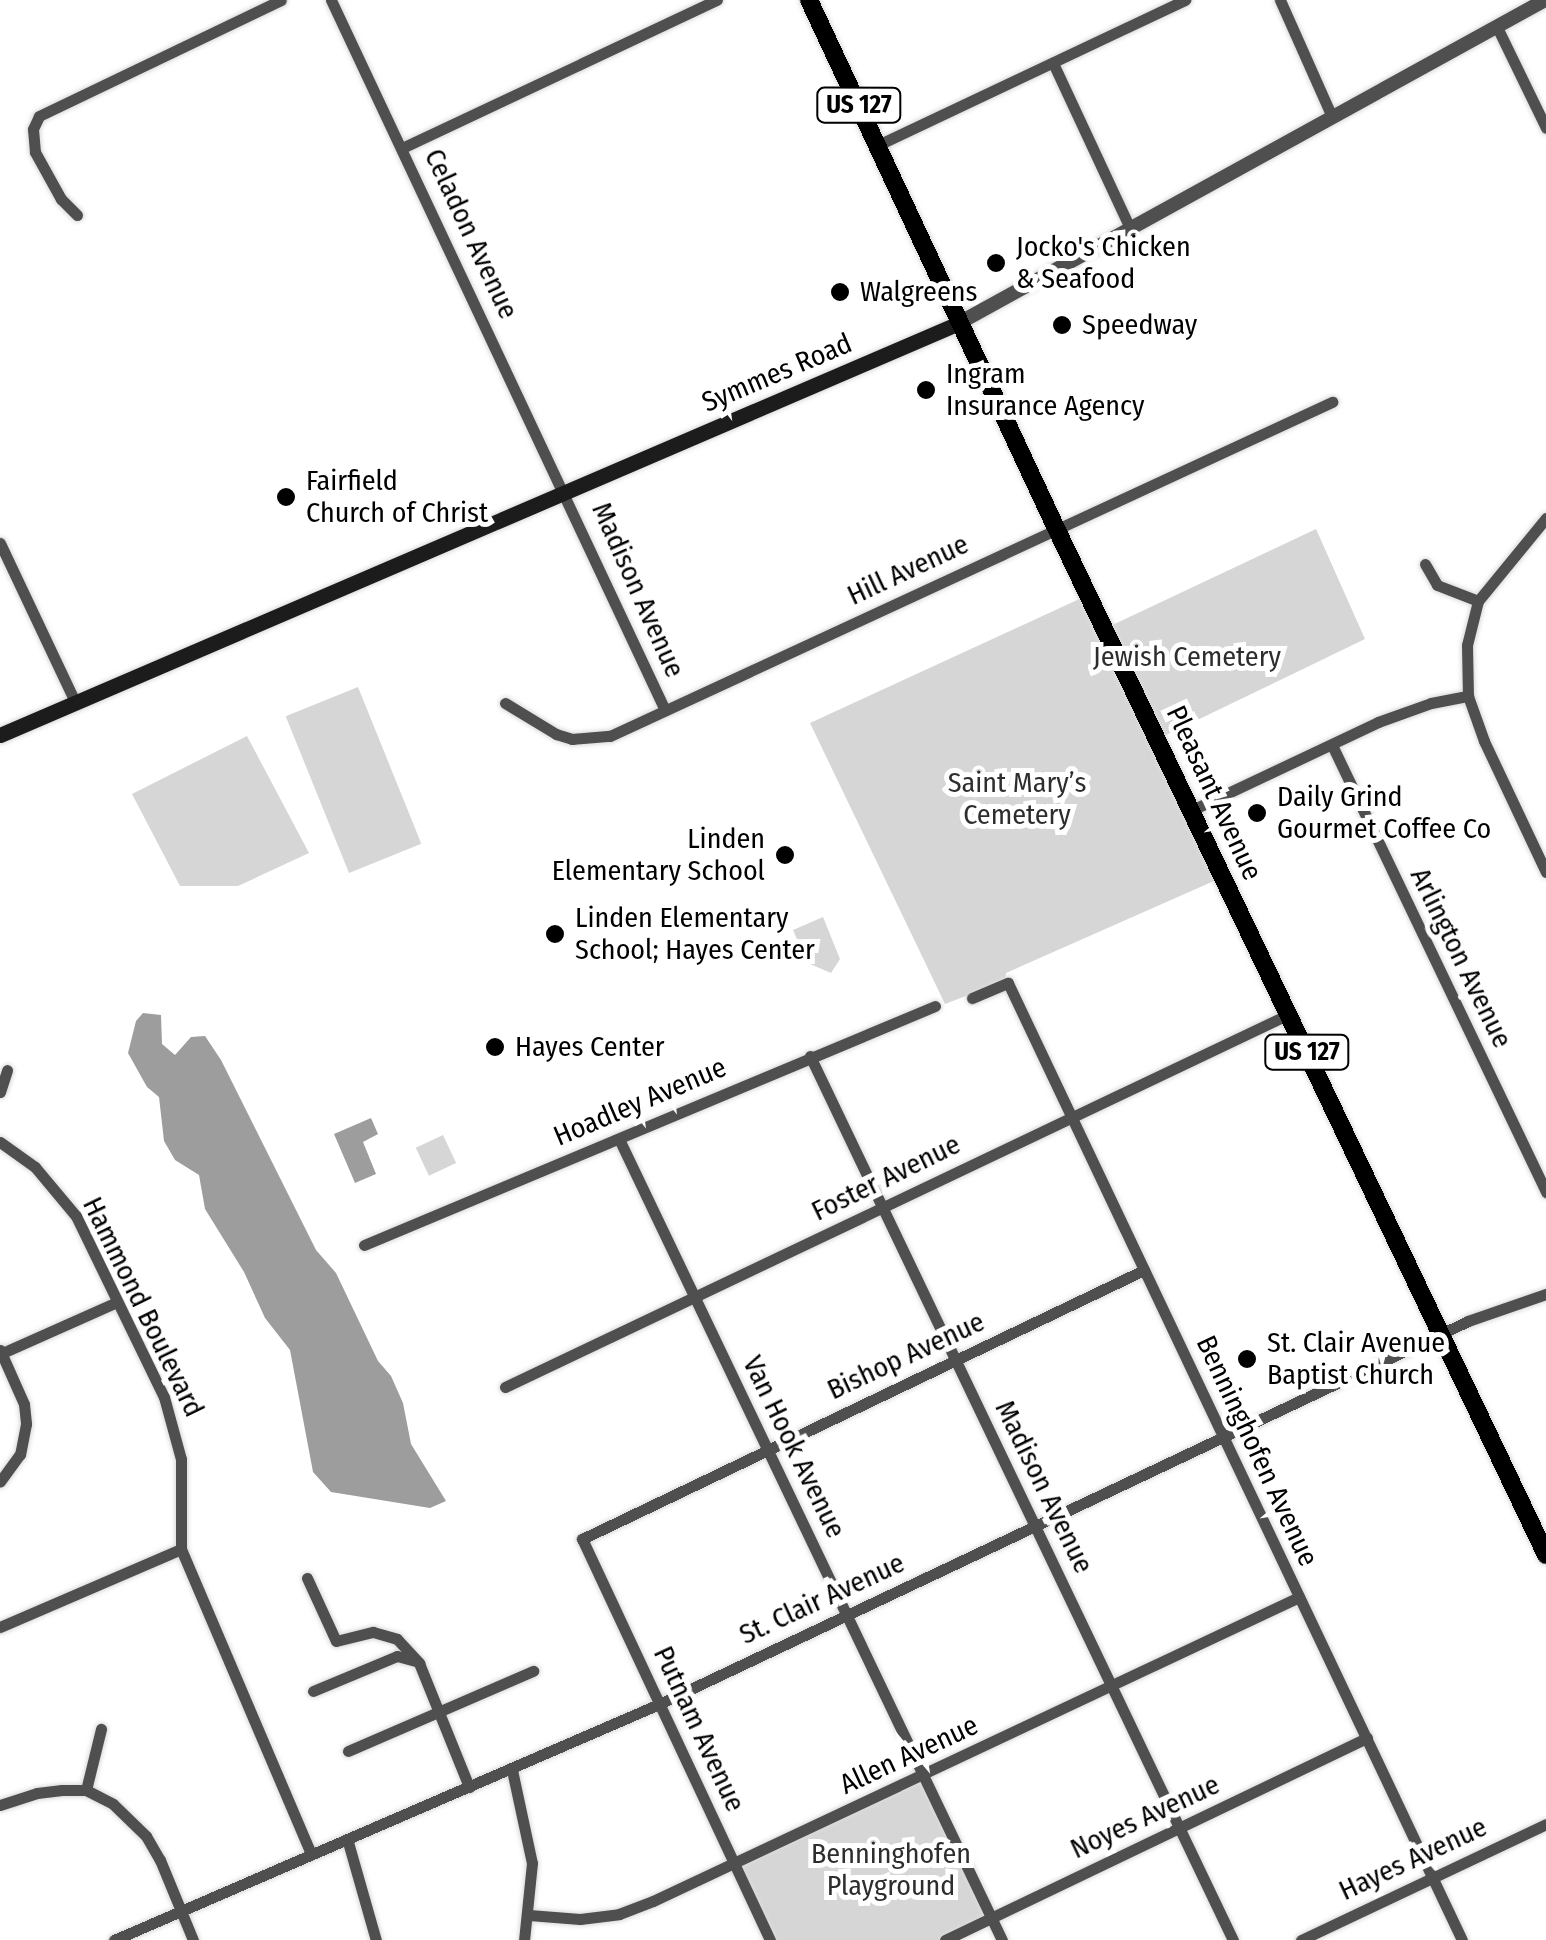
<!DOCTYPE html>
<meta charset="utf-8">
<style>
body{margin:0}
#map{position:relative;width:1546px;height:1940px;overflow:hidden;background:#fff;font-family:"Fira Sans Condensed",sans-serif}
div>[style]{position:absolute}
.green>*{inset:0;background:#d6d6d6;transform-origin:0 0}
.water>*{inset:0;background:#9d9d9d}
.roads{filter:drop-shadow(0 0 2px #dbdbdb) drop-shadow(0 0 2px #dbdbdb)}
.minor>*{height:11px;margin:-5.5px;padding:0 5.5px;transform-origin:5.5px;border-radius:5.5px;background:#4f4f4f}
.tertiary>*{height:14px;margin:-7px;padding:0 7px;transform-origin:7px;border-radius:7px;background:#4f4f4f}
.secondary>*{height:15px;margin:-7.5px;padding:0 7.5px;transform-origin:7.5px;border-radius:7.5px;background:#1c1c1c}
.primary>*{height:18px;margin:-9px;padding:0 9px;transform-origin:9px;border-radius:9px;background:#000}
.dots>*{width:28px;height:28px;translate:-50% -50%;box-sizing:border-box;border:5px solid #fff;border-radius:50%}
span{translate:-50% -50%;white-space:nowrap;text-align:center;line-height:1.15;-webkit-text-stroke:10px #fff;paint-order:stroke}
.shield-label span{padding:2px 8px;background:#fff;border:2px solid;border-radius:8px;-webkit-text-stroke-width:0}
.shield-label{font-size:25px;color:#000;font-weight:700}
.street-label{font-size:28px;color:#000}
.poi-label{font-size:28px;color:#000}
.left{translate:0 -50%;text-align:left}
.right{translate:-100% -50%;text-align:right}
.park-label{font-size:28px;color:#2d2d2d}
</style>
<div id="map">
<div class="green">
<div style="clip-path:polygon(1316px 529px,1365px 639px,1158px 739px,1223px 877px,1006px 973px,1005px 981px,945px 1004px,810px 723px,1088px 595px,1106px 628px)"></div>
<div style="left:358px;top:687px;width:169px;height:78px;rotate:68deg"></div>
<div style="clip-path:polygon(247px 736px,309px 853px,238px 886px,180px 886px,132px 794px)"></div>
<div style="clip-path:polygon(823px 917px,840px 959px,831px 973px,796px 958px,792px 948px,799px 944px,793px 930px)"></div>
<div style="left:443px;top:1135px;width:31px;height:30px;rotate:65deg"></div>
<div style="clip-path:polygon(924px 1776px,991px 1917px,945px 1940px,770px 1940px,735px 1865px)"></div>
</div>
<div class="water">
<div style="clip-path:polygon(143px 1013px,161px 1015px,162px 1044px,175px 1055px,191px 1037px,205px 1036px,221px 1060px,316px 1250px,336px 1273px,378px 1361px,391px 1376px,403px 1403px,411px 1444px,446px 1501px,430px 1508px,331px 1492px,313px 1472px,290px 1350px,265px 1318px,244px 1272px,205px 1209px,199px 1175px,175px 1160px,164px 1141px,159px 1097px,147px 1087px,128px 1053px,136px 1021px)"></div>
<div style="clip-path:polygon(371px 1118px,378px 1134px,363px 1142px,376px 1174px,355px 1183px,334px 1134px)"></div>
</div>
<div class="roads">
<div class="minor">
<div style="left:331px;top:0;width:785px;rotate:64.81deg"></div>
<div style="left:1280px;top:0;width:128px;rotate:66deg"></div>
<div style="left:1497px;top:27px;width:112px;rotate:64.1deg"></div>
<div style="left:1053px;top:63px;width:184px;rotate:65deg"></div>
<div style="left:878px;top:145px;width:340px;rotate:-25.3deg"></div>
<div style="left:402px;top:148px;width:348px;rotate:-25.2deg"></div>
<div style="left:77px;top:215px;width:23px;rotate:-135deg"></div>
<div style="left:61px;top:199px;width:54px;rotate:-119deg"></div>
<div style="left:35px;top:152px;width:23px;rotate:-95deg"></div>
<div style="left:33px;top:129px;width:14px;rotate:-65deg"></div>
<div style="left:39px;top:116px;width:268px;rotate:-25.6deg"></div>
<div style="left:1546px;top:518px;width:107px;rotate:129.3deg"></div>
<div style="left:1478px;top:601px;width:45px;rotate:104deg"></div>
<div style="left:1467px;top:645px;width:51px;rotate:88.9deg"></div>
<div style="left:1468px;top:696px;width:48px;rotate:70.4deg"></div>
<div style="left:1484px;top:741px;width:145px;rotate:64.7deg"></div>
<div style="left:0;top:543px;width:176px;rotate:64.7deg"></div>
<div style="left:1425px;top:564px;width:24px;rotate:60deg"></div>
<div style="left:1437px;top:585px;width:44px;rotate:21.3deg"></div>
<div style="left:505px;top:703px;width:60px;rotate:31.3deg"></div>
<div style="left:556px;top:734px;width:17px;rotate:17deg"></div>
<div style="left:572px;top:739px;width:38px;rotate:-5deg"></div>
<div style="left:610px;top:736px;width:796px;rotate:-24.83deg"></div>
<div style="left:1332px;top:745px;width:496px;rotate:64.4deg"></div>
<div style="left:1192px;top:810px;width:206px;rotate:-25.3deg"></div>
<div style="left:1378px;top:722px;width:56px;rotate:-19.7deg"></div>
<div style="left:1431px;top:703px;width:38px;rotate:-11deg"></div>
<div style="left:972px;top:998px;width:39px;rotate:-23deg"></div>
<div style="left:1008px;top:983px;width:1059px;rotate:64.62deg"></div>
<div style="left:810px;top:1056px;width:980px;rotate:64.43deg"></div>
<div style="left:0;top:1092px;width:23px;rotate:-72deg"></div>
<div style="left:619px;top:1139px;width:888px;rotate:64.45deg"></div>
<div style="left:0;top:1142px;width:43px;rotate:35.5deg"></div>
<div style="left:35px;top:1167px;width:64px;rotate:50.1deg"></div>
<div style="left:76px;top:1216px;width:201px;rotate:64.1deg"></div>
<div style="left:164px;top:1397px;width:64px;rotate:74.7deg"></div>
<div style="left:181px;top:1459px;width:90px;rotate:90deg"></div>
<div style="left:181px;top:1549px;width:332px;rotate:66.9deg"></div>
<div style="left:364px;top:1245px;width:619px;rotate:-22.71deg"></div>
<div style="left:0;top:1350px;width:59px;rotate:66deg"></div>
<div style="left:24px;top:1404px;width:20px;rotate:84deg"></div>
<div style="left:26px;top:1424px;width:31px;rotate:101deg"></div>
<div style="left:20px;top:1454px;width:34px;rotate:126deg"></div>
<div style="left:0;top:1354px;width:128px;rotate:-24deg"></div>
<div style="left:505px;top:1387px;width:868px;rotate:-25.44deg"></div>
<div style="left:307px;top:1578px;width:69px;rotate:65.3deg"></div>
<div style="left:336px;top:1641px;width:38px;rotate:-14deg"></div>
<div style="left:373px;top:1632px;width:25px;rotate:16deg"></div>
<div style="left:397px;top:1639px;width:33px;rotate:47deg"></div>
<div style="left:419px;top:1663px;width:134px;rotate:68deg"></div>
<div style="left:0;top:1627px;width:197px;rotate:-23.3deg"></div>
<div style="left:313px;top:1691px;width:91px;rotate:-22.6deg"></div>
<div style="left:397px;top:1656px;width:20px;rotate:15deg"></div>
<div style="left:348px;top:1751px;width:202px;rotate:-23.4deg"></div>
<div style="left:512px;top:1770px;width:95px;rotate:77.9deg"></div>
<div style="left:532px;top:1863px;width:77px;rotate:95.9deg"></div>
<div style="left:86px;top:1790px;width:63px;rotate:-76.2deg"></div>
<div style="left:0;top:1805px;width:39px;rotate:-18deg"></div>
<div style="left:37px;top:1793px;width:25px;rotate:-7deg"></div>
<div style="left:62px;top:1790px;width:24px"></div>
<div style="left:86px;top:1790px;width:30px;rotate:27deg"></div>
<div style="left:113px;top:1804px;width:46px;rotate:44.1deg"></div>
<div style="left:146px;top:1836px;width:28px;rotate:60deg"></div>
<div style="left:160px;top:1860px;width:87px;rotate:67.6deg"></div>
<div style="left:348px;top:1842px;width:102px;rotate:74.1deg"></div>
<div style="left:529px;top:1915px;width:51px;rotate:4.5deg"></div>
<div style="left:580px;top:1919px;width:39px;rotate:-7deg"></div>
<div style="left:619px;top:1914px;width:36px;rotate:-21deg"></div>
<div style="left:653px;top:1901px;width:714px;rotate:-25.2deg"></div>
<div style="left:114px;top:1940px;width:594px;rotate:-23.41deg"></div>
<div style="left:659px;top:1704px;width:895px;rotate:-25.33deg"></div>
<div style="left:1468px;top:1321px;width:83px;rotate:-19.1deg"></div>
<div style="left:770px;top:1940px;width:443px;rotate:-115.1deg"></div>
<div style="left:582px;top:1539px;width:623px;rotate:-25.58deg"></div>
<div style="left:945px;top:1940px;width:468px;rotate:-25.6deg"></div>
<div style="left:1301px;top:1940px;width:271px;rotate:-25.3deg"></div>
</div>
<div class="tertiary">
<div style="left:959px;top:323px;width:669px;rotate:-28.86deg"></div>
</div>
<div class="secondary">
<div style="left:0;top:735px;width:1044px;rotate:-23.25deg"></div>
</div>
<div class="primary">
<div style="left:809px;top:0;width:583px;rotate:64.93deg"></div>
<div style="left:1056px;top:528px;width:1138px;rotate:64.49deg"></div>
</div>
</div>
<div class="dots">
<div style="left:996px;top:263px;background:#000"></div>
<div style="left:840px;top:292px;background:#000"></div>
<div style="left:1062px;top:325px;background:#000"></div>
<div style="left:926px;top:390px;background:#000"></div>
<div style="left:286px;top:497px;background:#000"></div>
<div style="left:1257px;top:813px;background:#000"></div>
<div style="left:785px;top:855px;background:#000"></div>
<div style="left:555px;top:934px;background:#000"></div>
<div style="left:495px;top:1047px;background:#000"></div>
<div style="left:1247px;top:1359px;background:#000"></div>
</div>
<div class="shield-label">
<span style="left:859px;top:105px">US 127</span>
<span style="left:1307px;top:1052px">US 127</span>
</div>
<div class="street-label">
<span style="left:471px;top:234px;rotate:65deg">Celadon Avenue</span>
<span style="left:777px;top:373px;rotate:-23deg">Symmes Road</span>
<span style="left:908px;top:570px;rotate:-25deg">Hill Avenue</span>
<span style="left:638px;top:590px;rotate:66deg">Madison Avenue</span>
<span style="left:1214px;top:793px;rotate:65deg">Pleasant Avenue</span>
<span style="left:1461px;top:958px;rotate:64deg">Arlington Avenue</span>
<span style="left:640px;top:1102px;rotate:-23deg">Hoadley Avenue</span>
<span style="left:886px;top:1178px;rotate:-26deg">Foster Avenue</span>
<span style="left:143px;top:1307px;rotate:64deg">Hammond Boulevard</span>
<span style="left:906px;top:1356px;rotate:-25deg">Bishop Avenue</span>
<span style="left:794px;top:1447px;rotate:64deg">Van Hook Avenue</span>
<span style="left:1257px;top:1451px;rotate:65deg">Benninghofen Avenue</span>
<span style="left:1044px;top:1487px;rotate:64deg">Madison Avenue</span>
<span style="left:822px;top:1599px;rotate:-25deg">St. Clair Avenue</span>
<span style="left:699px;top:1729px;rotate:65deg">Putnam Avenue</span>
<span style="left:909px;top:1755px;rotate:-25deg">Allen Avenue</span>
<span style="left:1145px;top:1817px;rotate:-25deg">Noyes Avenue</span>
<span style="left:1413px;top:1859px;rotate:-25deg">Hayes Avenue</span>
</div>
<div class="poi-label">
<span class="left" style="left:1016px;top:263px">Jocko's Chicken<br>&amp; Seafood</span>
<span class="left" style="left:860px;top:292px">Walgreens</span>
<span class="left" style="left:1082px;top:325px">Speedway</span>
<span class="left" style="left:946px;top:390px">Ingram<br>Insurance Agency</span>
<span class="left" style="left:306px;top:497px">Fairfield<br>Church of Christ</span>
<span class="left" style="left:1277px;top:813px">Daily Grind<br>Gourmet Coffee Co</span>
<span class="right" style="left:765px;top:855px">Linden<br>Elementary School</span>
<span class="left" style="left:575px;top:934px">Linden Elementary<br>School; Hayes Center</span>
<span class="left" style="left:515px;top:1047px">Hayes Center</span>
<span class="left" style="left:1267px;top:1359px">St. Clair Avenue<br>Baptist Church</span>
</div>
<div class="park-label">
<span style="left:1187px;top:657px">Jewish Cemetery</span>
<span style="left:1017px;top:799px">Saint Mary’s<br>Cemetery</span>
<span style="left:891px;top:1870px">Benninghofen<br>Playground</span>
</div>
</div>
